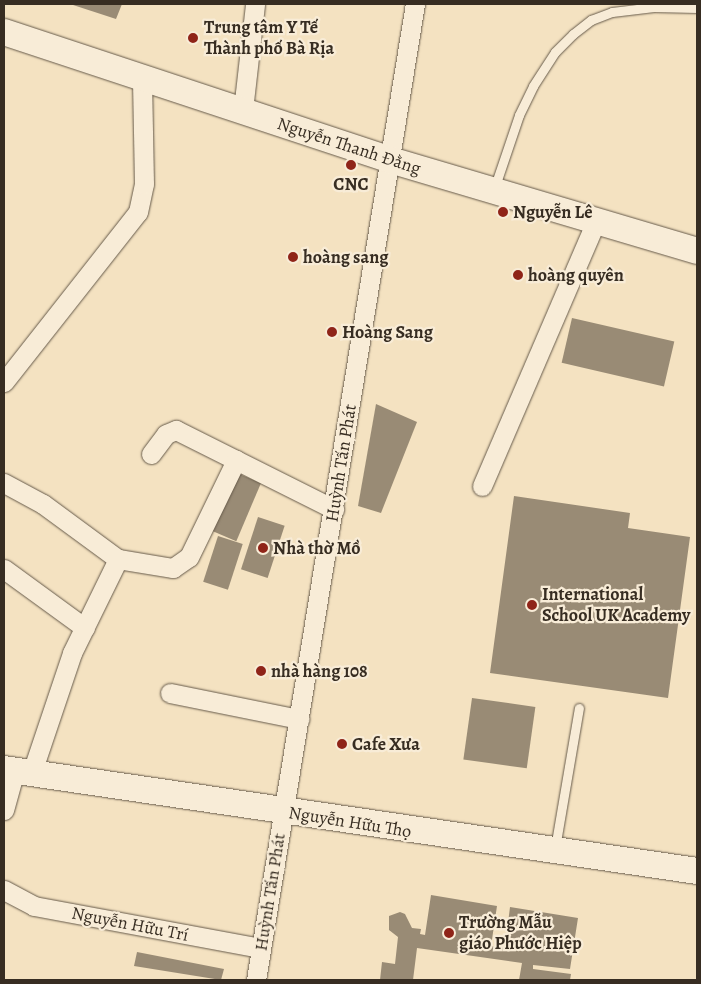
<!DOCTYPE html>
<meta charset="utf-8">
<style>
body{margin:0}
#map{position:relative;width:701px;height:984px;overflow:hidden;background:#f4e2c1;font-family:Alegreya,serif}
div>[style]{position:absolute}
.building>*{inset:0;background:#998b75;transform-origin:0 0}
.roads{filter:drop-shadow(0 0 1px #665a4a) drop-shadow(0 0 1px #665a4a)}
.lane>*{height:9px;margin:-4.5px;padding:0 4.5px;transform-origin:4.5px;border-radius:4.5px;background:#f8ecd7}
.street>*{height:19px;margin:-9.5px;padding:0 9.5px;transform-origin:9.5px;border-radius:9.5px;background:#f8ecd7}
.secondary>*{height:26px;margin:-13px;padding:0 13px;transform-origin:13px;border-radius:13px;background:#f8ecd7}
.dots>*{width:14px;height:14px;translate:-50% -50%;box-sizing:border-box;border:2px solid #f8ecd7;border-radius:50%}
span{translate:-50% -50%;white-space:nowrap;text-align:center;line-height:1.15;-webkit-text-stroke:4.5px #f8ecd7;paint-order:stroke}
.poi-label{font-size:18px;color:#372d22;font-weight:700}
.left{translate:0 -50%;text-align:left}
.street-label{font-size:18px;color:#372d22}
.frame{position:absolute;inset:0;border:5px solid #372d22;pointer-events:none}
</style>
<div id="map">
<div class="building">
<div style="clip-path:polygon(70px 4px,122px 4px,116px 19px)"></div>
<div style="left:572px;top:318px;width:105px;height:46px;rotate:13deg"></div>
<div style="clip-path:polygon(376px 404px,417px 422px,381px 513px,358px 506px)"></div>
<div style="left:237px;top:473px;width:26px;height:63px;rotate:23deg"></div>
<div style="clip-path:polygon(514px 496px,630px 513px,628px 528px,690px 537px,668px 698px,490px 673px)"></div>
<div style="left:258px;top:517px;width:28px;height:55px;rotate:18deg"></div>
<div style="left:218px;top:536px;width:26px;height:48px;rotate:18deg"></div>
<div style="left:472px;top:698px;width:64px;height:62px;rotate:8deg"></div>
<div style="clip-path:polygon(431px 895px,497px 906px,491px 946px,505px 947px,510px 907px,578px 918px,570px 969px,533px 965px,533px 969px,571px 974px,570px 980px,519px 980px,522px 963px,417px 948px,413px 980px,380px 980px,382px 962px,395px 964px,398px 937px,389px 930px,389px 916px,400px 912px,405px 914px,412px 928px,421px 929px,420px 934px,425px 935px)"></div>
<div style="clip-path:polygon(137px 952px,224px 969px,221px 980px,134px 966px)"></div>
</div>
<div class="roads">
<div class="lane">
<div style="left:494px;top:189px;width:78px;rotate:-71.3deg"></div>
<div style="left:519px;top:115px;width:32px;rotate:-64deg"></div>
<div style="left:533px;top:86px;width:40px;rotate:-57.1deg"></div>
<div style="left:555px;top:52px;width:25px;rotate:-45deg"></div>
<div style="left:573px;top:34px;width:23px;rotate:-38deg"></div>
<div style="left:591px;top:20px;width:22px;rotate:-21deg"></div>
<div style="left:612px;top:12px;width:42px;rotate:-6.8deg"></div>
<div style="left:654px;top:7px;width:43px;rotate:1.3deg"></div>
<div style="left:555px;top:848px;width:142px;rotate:-80.3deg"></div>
</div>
<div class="street">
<div style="left:243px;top:110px;width:107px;rotate:-83.5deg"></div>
<div style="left:4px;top:382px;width:216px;rotate:-51.8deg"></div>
<div style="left:138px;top:212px;width:29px;rotate:-78deg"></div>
<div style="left:144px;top:184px;width:107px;rotate:-91.1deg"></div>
<div style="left:151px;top:454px;width:25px;rotate:-53deg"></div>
<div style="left:166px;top:434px;width:11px;rotate:-22deg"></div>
<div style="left:176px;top:430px;width:177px;rotate:26.6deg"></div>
<div style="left:4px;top:483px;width:44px;rotate:28.3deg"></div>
<div style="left:43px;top:504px;width:93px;rotate:36.3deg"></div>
<div style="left:118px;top:559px;width:56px;rotate:9.3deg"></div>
<div style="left:173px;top:568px;width:19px;rotate:-35deg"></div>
<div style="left:189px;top:557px;width:108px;rotate:-64.1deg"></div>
<div style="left:482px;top:486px;width:286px;rotate:-66.7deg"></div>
<div style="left:4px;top:569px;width:100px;rotate:36.1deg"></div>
<div style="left:170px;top:693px;width:132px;rotate:11.4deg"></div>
<div style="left:31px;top:775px;width:129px;rotate:-71.4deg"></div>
<div style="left:72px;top:653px;width:105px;rotate:-63.9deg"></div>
<div style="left:4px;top:810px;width:41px;rotate:-74.6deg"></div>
<div style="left:4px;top:890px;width:34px;rotate:28deg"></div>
<div style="left:34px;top:906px;width:231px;rotate:10.5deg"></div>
<div style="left:256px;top:980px;width:989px;rotate:-80.75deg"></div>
</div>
<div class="secondary">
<div style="left:4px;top:32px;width:407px;rotate:18.3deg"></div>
<div style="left:390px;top:160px;width:320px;rotate:16.5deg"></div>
<div style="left:4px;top:769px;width:700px;rotate:8.37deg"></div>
</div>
</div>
<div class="dots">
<div style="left:193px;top:38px;background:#8f2418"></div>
<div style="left:351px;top:165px;background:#8f2418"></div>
<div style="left:503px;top:212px;background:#8f2418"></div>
<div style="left:293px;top:257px;background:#8f2418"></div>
<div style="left:518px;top:275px;background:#8f2418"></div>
<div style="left:332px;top:332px;background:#8f2418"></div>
<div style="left:263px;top:548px;background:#8f2418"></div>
<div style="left:532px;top:605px;background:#8f2418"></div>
<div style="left:261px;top:671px;background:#8f2418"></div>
<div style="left:342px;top:744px;background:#8f2418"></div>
<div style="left:449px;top:933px;background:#8f2418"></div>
</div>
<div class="poi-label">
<span class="left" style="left:204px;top:38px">Trung tâm Y Tế<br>Thành phố Bà Rịa</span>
<span style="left:351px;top:184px">CNC</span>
<span class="left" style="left:513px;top:212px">Nguyễn Lê</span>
<span class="left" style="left:303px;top:257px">hoàng sang</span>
<span class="left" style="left:528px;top:275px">hoàng quyên</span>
<span class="left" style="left:342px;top:332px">Hoàng Sang</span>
<span class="left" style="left:273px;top:548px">Nhà thờ Mồ</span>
<span class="left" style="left:542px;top:605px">International<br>School UK Academy</span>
<span class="left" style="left:271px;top:671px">nhà hàng 108</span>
<span class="left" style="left:352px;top:744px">Cafe Xưa</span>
<span class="left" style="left:459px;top:933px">Trường Mẫu<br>giáo Phước Hiệp</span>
</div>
<div class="street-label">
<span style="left:349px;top:146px;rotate:18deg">Nguyễn Thanh Đằng</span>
<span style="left:341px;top:463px;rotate:-81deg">Huỳnh Tấn Phát</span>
<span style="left:350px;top:822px;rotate:9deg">Nguyễn Hữu Thọ</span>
<span style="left:270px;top:892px;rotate:-81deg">Huỳnh Tấn Phát</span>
<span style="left:130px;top:924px;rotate:11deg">Nguyễn Hữu Trí</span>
</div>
<div class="frame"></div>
</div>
